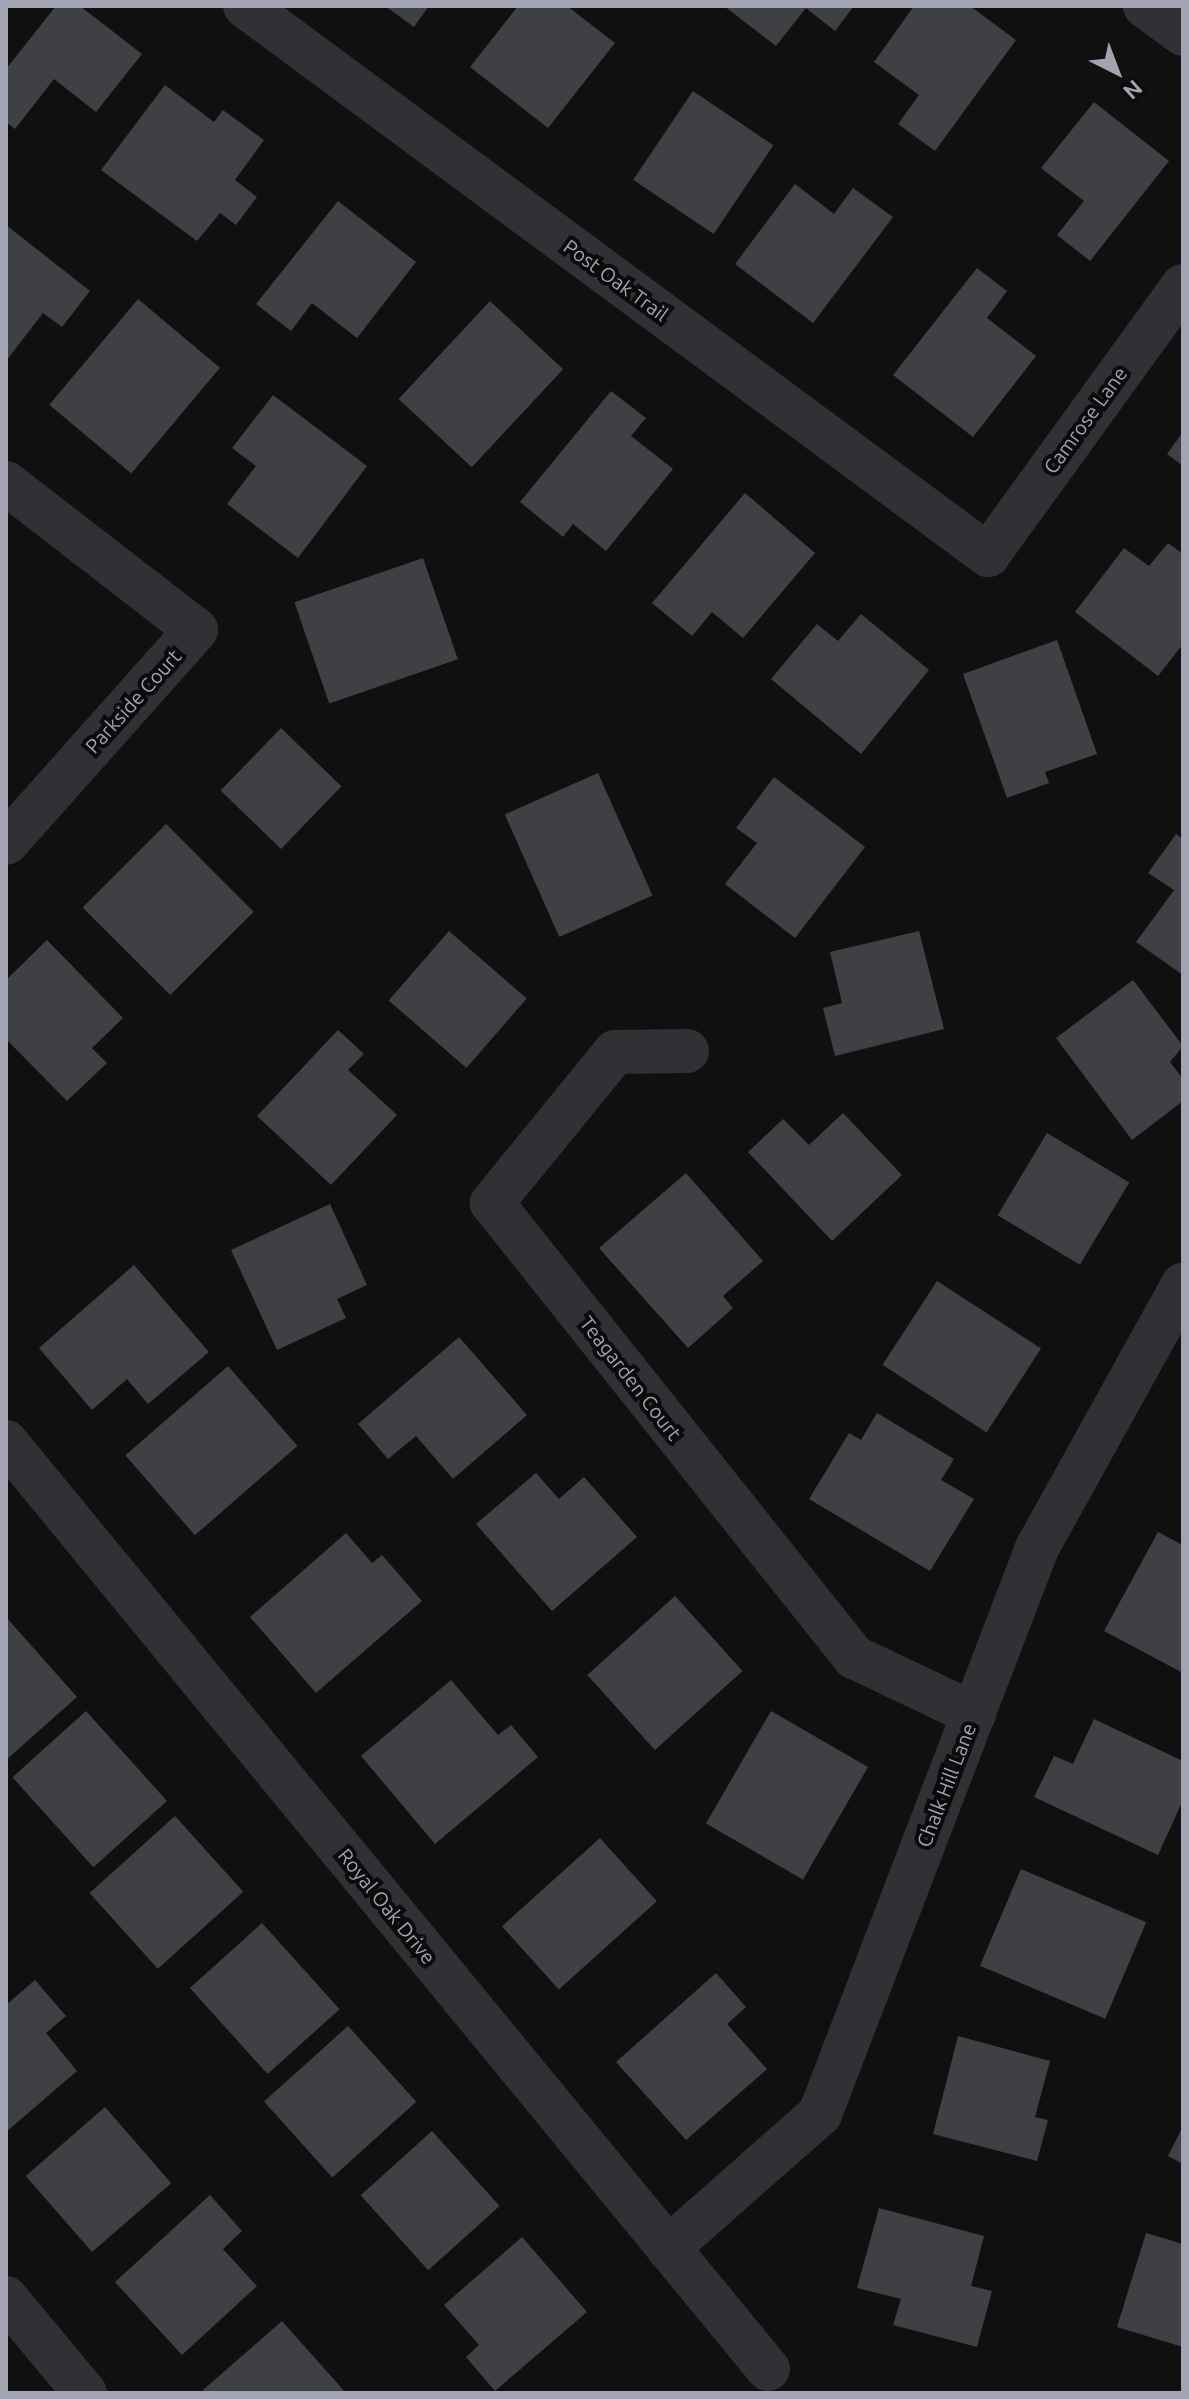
<!DOCTYPE html>
<style>
body{margin:0}
#map{position:relative;width:1189px;height:2399px;overflow:hidden;background:#101011;font-family:Ubuntu,sans-serif}
div>[style]{position:absolute}
.building>*{inset:0;background:#3f4044;transform-origin:0 0}
.minor>*{height:44px;margin:-22px;padding:0 22px;transform-origin:22px;border-radius:22px;background:#313135}
span{translate:-50% -50%;white-space:nowrap;text-align:center;line-height:1.15;-webkit-text-stroke:8px #0b0b0c;paint-order:stroke}
.street-label{font-size:20px;color:#a2a5b1}
.frame{position:absolute;inset:0;border:8px solid #a2a5b1;pointer-events:none}
.north{position:absolute;left:1077px;top:32px;width:80px;height:80px;-webkit-text-stroke:6px #0b0b0c;paint-order:stroke;rotate:138deg;font-size:22px;font-weight:700;line-height:32px;text-align:center;color:#a2a5b1}
.north::after{content:'';display:block;margin:auto;width:28px;height:36px;background:#a2a5b1;clip-path:polygon(50% 0,100% 100%,50% 72%,0 100%)}
</style>
<div id="map">
<div class="building">
<div style="clip-path:polygon(56px 6px,80px 6px,142px 54px,96px 112px,54px 79px,15px 129px,6px 122px,6px 69px)"></div>
<div style="clip-path:polygon(385px 6px,429px 6px,414px 27px)"></div>
<div style="clip-path:polygon(518px 6px,567px 6px,615px 43px,548px 128px,470px 67px)"></div>
<div style="clip-path:polygon(724px 6px,854px 6px,835px 31px,806px 8px,776px 46px)"></div>
<div style="clip-path:polygon(914px 6px,970px 6px,1016px 40px,935px 151px,898px 124px,919px 95px,874px 62px)"></div>
<div style="clip-path:polygon(165px 85px,214px 122px,223px 110px,264px 140px,235px 180px,257px 197px,236px 225px,220px 213px,197px 241px,101px 170px)"></div>
<div style="left:693px;top:91px;width:97px;height:107px;rotate:34deg"></div>
<div style="clip-path:polygon(1094px 102px,1169px 161px,1090px 261px,1057px 235px,1084px 201px,1041px 168px)"></div>
<div style="clip-path:polygon(795px 184px,834px 214px,853px 188px,893px 217px,813px 323px,735px 264px)"></div>
<div style="clip-path:polygon(338px 201px,416px 262px,357px 338px,312px 303px,291px 331px,256px 304px)"></div>
<div style="clip-path:polygon(6px 225px,90px 291px,62px 327px,43px 313px,6px 361px)"></div>
<div style="clip-path:polygon(977px 268px,1007px 291px,987px 318px,1036px 356px,973px 437px,893px 375px)"></div>
<div style="left:138px;top:299px;width:107px;height:138px;rotate:40deg"></div>
<div style="left:490px;top:301px;width:100px;height:134px;rotate:43deg"></div>
<div style="clip-path:polygon(611px 391px,646px 418px,631px 436px,673px 469px,606px 551px,573px 524px,563px 537px,520px 502px)"></div>
<div style="clip-path:polygon(273px 395px,367px 466px,298px 558px,227px 504px,256px 466px,232px 448px)"></div>
<div style="clip-path:polygon(1183px 432px,1183px 466px,1167px 454px)"></div>
<div style="clip-path:polygon(745px 493px,815px 553px,743px 638px,712px 612px,692px 636px,652px 603px)"></div>
<div style="clip-path:polygon(1168px 543px,1183px 554px,1183px 644px,1158px 676px,1075px 612px,1124px 548px,1149px 566px)"></div>
<div style="left:423px;top:558px;width:107px;height:136px;rotate:71deg"></div>
<div style="clip-path:polygon(861px 614px,929px 670px,861px 754px,771px 679px,817px 624px,838px 641px)"></div>
<div style="clip-path:polygon(1057px 640px,1097px 754px,1045px 772px,1049px 783px,1007px 798px,963px 674px)"></div>
<div style="left:281px;top:728px;width:84px;height:87px;rotate:44deg"></div>
<div style="left:598px;top:773px;width:134px;height:102px;rotate:66deg"></div>
<div style="clip-path:polygon(774px 777px,865px 847px,795px 938px,725px 884px,757px 843px,736px 828px)"></div>
<div style="left:166px;top:824px;width:124px;height:118px;rotate:45deg"></div>
<div style="clip-path:polygon(1176px 834px,1183px 839px,1183px 975px,1136px 942px,1174px 890px,1148px 873px)"></div>
<div style="left:449px;top:931px;width:103px;height:92px;rotate:41deg"></div>
<div style="clip-path:polygon(919px 931px,944px 1029px,835px 1056px,823px 1008px,842px 1003px,830px 952px)"></div>
<div style="clip-path:polygon(47px 940px,123px 1018px,92px 1048px,107px 1063px,67px 1101px,6px 1039px,6px 980px)"></div>
<div style="clip-path:polygon(1133px 980px,1183px 1046px,1170px 1062px,1183px 1079px,1183px 1101px,1132px 1140px,1056px 1038px)"></div>
<div style="clip-path:polygon(338px 1030px,364px 1054px,348px 1070px,397px 1115px,331px 1185px,257px 1116px)"></div>
<div style="clip-path:polygon(843px 1113px,902px 1175px,832px 1241px,748px 1152px,783px 1119px,809px 1145px)"></div>
<div style="left:1047px;top:1133px;width:96px;height:96px;rotate:31deg"></div>
<div style="clip-path:polygon(686px 1173px,763px 1261px,723px 1296px,733px 1308px,688px 1348px,599px 1248px)"></div>
<div style="clip-path:polygon(330px 1204px,367px 1285px,337px 1299px,346px 1318px,277px 1350px,231px 1250px)"></div>
<div style="clip-path:polygon(134px 1265px,209px 1352px,148px 1404px,127px 1379px,92px 1410px,39px 1348px)"></div>
<div style="left:937px;top:1281px;width:124px;height:100px;rotate:33deg"></div>
<div style="clip-path:polygon(459px 1337px,527px 1415px,453px 1479px,416px 1436px,388px 1459px,358px 1424px)"></div>
<div style="left:228px;top:1366px;width:106px;height:136px;rotate:49deg"></div>
<div style="clip-path:polygon(877px 1413px,954px 1459px,941px 1480px,974px 1499px,930px 1571px,809px 1499px,849px 1433px,861px 1440px)"></div>
<div style="clip-path:polygon(536px 1473px,559px 1499px,584px 1477px,637px 1537px,552px 1611px,476px 1524px)"></div>
<div style="clip-path:polygon(1158px 1532px,1183px 1545px,1183px 1673px,1104px 1631px)"></div>
<div style="clip-path:polygon(346px 1533px,372px 1563px,382px 1555px,422px 1601px,316px 1693px,250px 1617px)"></div>
<div style="left:675px;top:1596px;width:101px;height:118px;rotate:48deg"></div>
<div style="clip-path:polygon(6px 1617px,77px 1697px,6px 1760px)"></div>
<div style="clip-path:polygon(451px 1680px,498px 1735px,511px 1725px,538px 1757px,435px 1844px,361px 1756px)"></div>
<div style="left:86px;top:1711px;width:121px;height:99px;rotate:48deg"></div>
<div style="left:771px;top:1711px;width:112px;height:130px;rotate:30deg"></div>
<div style="clip-path:polygon(1094px 1719px,1183px 1761px,1183px 1800px,1158px 1855px,1034px 1797px,1054px 1756px,1073px 1764px)"></div>
<div style="left:175px;top:1816px;width:102px;height:115px;rotate:48deg"></div>
<div style="left:600px;top:1838px;width:85px;height:132px;rotate:48deg"></div>
<div style="left:1021px;top:1869px;width:136px;height:105px;rotate:23deg"></div>
<div style="left:262px;top:1923px;width:116px;height:97px;rotate:48deg"></div>
<div style="clip-path:polygon(716px 1973px,746px 2007px,727px 2024px,767px 2069px,686px 2140px,616px 2062px)"></div>
<div style="clip-path:polygon(35px 1980px,66px 2016px,46px 2033px,77px 2071px,6px 2132px,6px 2005px)"></div>
<div style="left:348px;top:2026px;width:102px;height:113px;rotate:48deg"></div>
<div style="clip-path:polygon(958px 2036px,1050px 2061px,1035px 2117px,1048px 2120px,1037px 2161px,933px 2134px)"></div>
<div style="left:105px;top:2107px;width:101px;height:105px;rotate:49deg"></div>
<div style="clip-path:polygon(1183px 2126px,1183px 2164px,1168px 2156px)"></div>
<div style="left:432px;top:2131px;width:101px;height:96px;rotate:48deg"></div>
<div style="clip-path:polygon(210px 2195px,242px 2231px,223px 2249px,257px 2286px,182px 2355px,115px 2282px)"></div>
<div style="clip-path:polygon(879px 2208px,984px 2236px,971px 2286px,992px 2291px,977px 2347px,893px 2325px,901px 2299px,857px 2288px)"></div>
<div style="clip-path:polygon(1146px 2233px,1183px 2244px,1183px 2347px,1117px 2327px)"></div>
<div style="clip-path:polygon(522px 2237px,587px 2312px,495px 2391px,466px 2357px,479px 2345px,444px 2305px)"></div>
<div style="clip-path:polygon(282px 2321px,346px 2393px,205px 2393px,203px 2390px)"></div>
</div>
<div class="minor">
<div style="left:245px;top:6px;width:924px;rotate:36.46deg"></div>
<div style="left:988px;top:555px;width:332px;rotate:-54.1deg"></div>
<div style="left:1145px;top:6px;width:47px;rotate:36.4deg"></div>
<div style="left:6px;top:483px;width:240px;rotate:37.7deg"></div>
<div style="left:196px;top:630px;width:285px;rotate:131.7deg"></div>
<div style="left:687px;top:1051px;width:72px;rotate:179.2deg"></div>
<div style="left:615px;top:1052px;width:195px;rotate:129.2deg"></div>
<div style="left:492px;top:1203px;width:581px;rotate:51.43deg"></div>
<div style="left:854px;top:1657px;width:133px;rotate:25.4deg"></div>
<div style="left:6px;top:1442px;width:1200px;rotate:50.58deg"></div>
<div style="left:668px;top:2248px;width:203px;rotate:-41.4deg"></div>
<div style="left:820px;top:2114px;width:606px;rotate:-69.02deg"></div>
<div style="left:1037px;top:1548px;width:301px;rotate:-61deg"></div>
<div style="left:6px;top:2298px;width:124px;rotate:50.3deg"></div>
</div>
<div class="street-label">
<span style="left:616px;top:280px;rotate:36deg">Post Oak Trail</span>
<span style="left:1085px;top:420px;rotate:-54deg">Camrose Lane</span>
<span style="left:133px;top:701px;rotate:-48deg">Parkside Court</span>
<span style="left:631px;top:1378px;rotate:52deg">Teagarden Court</span>
<span style="left:946px;top:1785px;rotate:-69deg">Chalk Hill Lane</span>
<span style="left:387px;top:1906px;rotate:51deg">Royal Oak Drive</span>
</div>
<div class="frame"></div>
<div class="north">N</div>
</div>
